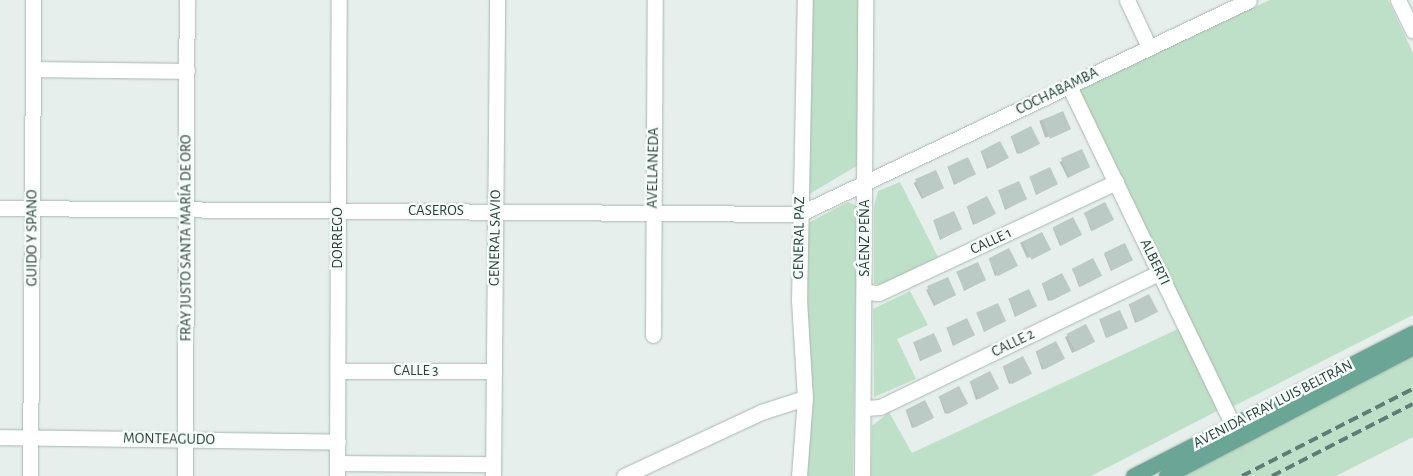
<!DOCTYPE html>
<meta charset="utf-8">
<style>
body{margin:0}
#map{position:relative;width:1413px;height:476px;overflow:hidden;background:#e6efeb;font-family:"Alegreya Sans",sans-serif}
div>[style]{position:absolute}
.green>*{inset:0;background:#bfe0c8}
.shadow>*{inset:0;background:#0003;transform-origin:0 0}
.building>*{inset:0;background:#bbcac4;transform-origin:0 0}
.roads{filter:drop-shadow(0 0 1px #a8b8b2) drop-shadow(0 0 1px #a8b8b2)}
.minor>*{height:15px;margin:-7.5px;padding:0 7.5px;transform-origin:7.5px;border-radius:7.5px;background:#fff}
.major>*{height:15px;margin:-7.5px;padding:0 7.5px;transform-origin:7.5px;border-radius:7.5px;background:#6aa596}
.rail>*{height:4px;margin-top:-2px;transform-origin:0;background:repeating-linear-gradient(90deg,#5f7d75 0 10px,transparent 0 15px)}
span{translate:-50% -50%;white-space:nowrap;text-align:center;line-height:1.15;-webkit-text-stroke:5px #f7fbf9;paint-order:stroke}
.street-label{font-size:15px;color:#24423a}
</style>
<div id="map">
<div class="green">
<div style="clip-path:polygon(810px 0,860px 0,860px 164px,806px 196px)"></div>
<div style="clip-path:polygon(1270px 0,1388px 0,1413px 53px,1413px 315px,1232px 407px,1077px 89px)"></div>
<div style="clip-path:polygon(900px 182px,938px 257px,882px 284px,874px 284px,874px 207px,878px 191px)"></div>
<div style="clip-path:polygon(848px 202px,857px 206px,853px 476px,806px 476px,811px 429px,806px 224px)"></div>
<div style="clip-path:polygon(910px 291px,928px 325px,897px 339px,916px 379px,874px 397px,873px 309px)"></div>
<div style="clip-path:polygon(1180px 328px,1219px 410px,1091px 476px,871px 476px,872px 426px,889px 412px,912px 453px)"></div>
<div style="clip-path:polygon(1413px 347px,1413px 437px,1336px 476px,1166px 476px)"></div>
</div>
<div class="shadow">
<div style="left:1062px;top:113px;width:18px;height:24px;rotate:71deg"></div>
<div style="clip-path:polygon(1011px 137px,1037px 145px,1017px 154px)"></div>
<div style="left:1081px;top:151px;width:18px;height:24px;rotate:63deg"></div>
<div style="clip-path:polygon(981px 152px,1008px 158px,987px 169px)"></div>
<div style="clip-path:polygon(948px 168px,975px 174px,954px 185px)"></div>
<div style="left:935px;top:172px;width:18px;height:24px;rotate:63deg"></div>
<div style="clip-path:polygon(1030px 178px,1057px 184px,1036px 195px)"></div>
<div style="clip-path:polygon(999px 192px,1026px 199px,1005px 210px)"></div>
<div style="clip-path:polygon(967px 207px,993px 215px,973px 225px)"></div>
<div style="clip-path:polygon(1085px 214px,1111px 221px,1091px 231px)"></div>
<div style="clip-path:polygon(934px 222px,959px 230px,940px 240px)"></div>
<div style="clip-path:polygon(1053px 229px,1081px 235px,1060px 246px)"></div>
<div style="left:1042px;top:233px;width:17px;height:24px;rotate:66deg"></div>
<div style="clip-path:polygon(1104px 254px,1132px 260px,1111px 271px)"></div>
<div style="clip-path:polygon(989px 259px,1015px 267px,995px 276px)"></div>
<div style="clip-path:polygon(1073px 270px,1100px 276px,1079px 287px)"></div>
<div style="clip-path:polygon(958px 274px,985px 280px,964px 291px)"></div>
<div style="clip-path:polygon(947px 278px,953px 296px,934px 306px,926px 290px)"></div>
<div style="clip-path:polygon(1042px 284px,1068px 292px,1048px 301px)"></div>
<div style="clip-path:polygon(1009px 300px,1036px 306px,1015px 317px)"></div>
<div style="clip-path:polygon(1129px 305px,1155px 313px,1135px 323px)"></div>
<div style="clip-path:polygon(978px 315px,1005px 321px,984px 332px)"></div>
<div style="clip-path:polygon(1100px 321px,1125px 329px,1106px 338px)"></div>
<div style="clip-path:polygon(1086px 326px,1092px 343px,1072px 353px,1065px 337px)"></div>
<div style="clip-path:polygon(947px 329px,974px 335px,953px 346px)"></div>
<div style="clip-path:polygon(914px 344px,939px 352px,920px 361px)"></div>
<div style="clip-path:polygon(1036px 352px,1062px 360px,1042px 370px)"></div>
<div style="clip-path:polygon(1003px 367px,1029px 375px,1009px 384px)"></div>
<div style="clip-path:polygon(970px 382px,995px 390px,976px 400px)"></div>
<div style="clip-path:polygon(939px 397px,965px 405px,945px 414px)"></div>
<div style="clip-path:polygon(906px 411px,931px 419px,912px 428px)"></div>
</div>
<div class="building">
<div style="left:1063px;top:111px;width:20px;height:23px;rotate:66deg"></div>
<div style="left:1031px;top:126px;width:20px;height:23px;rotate:63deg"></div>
<div style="left:1000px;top:141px;width:19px;height:22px;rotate:62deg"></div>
<div style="left:1082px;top:149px;width:20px;height:23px;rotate:66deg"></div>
<div style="left:968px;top:157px;width:19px;height:23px;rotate:65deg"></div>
<div style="left:1050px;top:167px;width:19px;height:23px;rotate:65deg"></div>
<div style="left:936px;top:170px;width:20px;height:23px;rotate:66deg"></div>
<div style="left:1019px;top:181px;width:20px;height:23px;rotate:66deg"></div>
<div style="left:987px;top:196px;width:20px;height:23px;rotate:63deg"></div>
<div style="left:1105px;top:202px;width:20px;height:24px;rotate:63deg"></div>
<div style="left:954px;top:211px;width:20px;height:23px;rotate:66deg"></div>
<div style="left:1073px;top:217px;width:20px;height:23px;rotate:63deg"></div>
<div style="left:1042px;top:232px;width:20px;height:22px;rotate:63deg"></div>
<div style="left:1125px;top:243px;width:19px;height:23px;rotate:65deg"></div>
<div style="left:1009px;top:248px;width:20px;height:23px;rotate:63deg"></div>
<div style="left:1093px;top:258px;width:20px;height:24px;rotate:63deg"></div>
<div style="left:978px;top:262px;width:20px;height:24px;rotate:66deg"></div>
<div style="left:1062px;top:273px;width:20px;height:23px;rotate:63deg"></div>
<div style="left:948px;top:277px;width:20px;height:23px;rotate:66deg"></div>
<div style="left:1029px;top:289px;width:19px;height:23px;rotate:65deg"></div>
<div style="left:1149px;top:294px;width:20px;height:23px;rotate:63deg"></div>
<div style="left:998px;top:303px;width:20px;height:24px;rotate:66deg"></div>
<div style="left:1120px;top:310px;width:20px;height:23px;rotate:66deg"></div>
<div style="left:967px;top:318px;width:19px;height:23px;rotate:65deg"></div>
<div style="left:1086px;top:324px;width:20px;height:22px;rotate:63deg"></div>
<div style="left:934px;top:333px;width:20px;height:23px;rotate:66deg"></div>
<div style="left:1056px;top:341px;width:20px;height:23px;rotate:63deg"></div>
<div style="left:1023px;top:356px;width:20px;height:23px;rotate:63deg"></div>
<div style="left:990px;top:371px;width:20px;height:23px;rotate:63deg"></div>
<div style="left:959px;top:386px;width:20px;height:23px;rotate:63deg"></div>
<div style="left:925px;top:400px;width:20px;height:22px;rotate:63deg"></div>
</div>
<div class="roads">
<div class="minor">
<div style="left:1127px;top:0;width:52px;rotate:64.9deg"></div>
<div style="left:1398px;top:0;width:34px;rotate:64deg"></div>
<div style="left:33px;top:69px;width:154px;rotate:0.7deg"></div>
<div style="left:1069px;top:86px;width:390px;rotate:64.2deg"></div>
<div style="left:0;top:208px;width:799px;rotate:0.43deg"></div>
<div style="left:799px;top:214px;width:498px;rotate:-25.4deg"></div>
<div style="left:866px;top:292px;width:13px;rotate:4deg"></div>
<div style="left:879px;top:293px;width:262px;rotate:-25.1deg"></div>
<div style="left:653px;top:335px;width:335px;rotate:-89.7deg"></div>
<div style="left:338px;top:371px;width:156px"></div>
<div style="left:865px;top:408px;width:15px;rotate:-4deg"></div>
<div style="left:880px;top:407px;width:311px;rotate:-25.7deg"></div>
<div style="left:0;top:437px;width:338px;rotate:0.8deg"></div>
<div style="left:337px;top:463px;width:156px;rotate:0.4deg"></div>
<div style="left:30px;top:476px;width:476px;rotate:-89.6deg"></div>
<div style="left:185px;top:476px;width:476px;rotate:-89.8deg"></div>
<div style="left:337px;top:476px;width:476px;rotate:-89.8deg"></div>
<div style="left:493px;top:476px;width:476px;rotate:-89.5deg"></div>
<div style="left:624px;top:476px;width:151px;rotate:-25deg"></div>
<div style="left:761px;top:412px;width:46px;rotate:-17.7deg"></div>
<div style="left:799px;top:476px;width:78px;rotate:-85.6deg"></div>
<div style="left:805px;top:398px;width:97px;rotate:-93.5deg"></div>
<div style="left:799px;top:301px;width:301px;rotate:-88.9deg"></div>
<div style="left:862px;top:476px;width:476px;rotate:-89.6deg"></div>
</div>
<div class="major">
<div style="left:1133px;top:476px;width:314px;rotate:-27.1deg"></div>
<div style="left:1166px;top:476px;width:279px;rotate:-27.6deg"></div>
</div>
</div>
<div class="rail">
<div style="left:1242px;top:476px;width:192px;rotate:-27deg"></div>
<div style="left:1272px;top:476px;width:158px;rotate:-27.1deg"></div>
</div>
<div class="street-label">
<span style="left:1057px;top:91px;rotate:-26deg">COCHABAMBA</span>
<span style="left:653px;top:168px;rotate:-89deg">AVELLANEDA</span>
<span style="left:436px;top:211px">CASEROS</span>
<span style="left:32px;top:238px;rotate:-90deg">GUIDO Y SPANO</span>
<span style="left:186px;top:238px;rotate:-90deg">FRAY JUSTO SANTA MARÍA DE ORO</span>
<span style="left:338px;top:238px;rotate:-90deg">DORREGO</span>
<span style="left:495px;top:238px;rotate:-89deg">GENERAL SAVIO</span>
<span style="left:799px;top:238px;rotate:-89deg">GENERAL PAZ</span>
<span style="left:865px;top:238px;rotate:-90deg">SÁENZ PEÑA</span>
<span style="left:991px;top:241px;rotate:-25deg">CALLE 1</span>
<span style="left:1155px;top:262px;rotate:64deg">ALBERTI</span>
<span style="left:1013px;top:343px;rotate:-26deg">CALLE 2</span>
<span style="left:416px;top:371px">CALLE 3</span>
<span style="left:1273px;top:404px;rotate:-27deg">AVENIDA FRAY LUIS BELTRÁN</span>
<span style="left:169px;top:439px;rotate:1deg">MONTEAGUDO</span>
</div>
</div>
